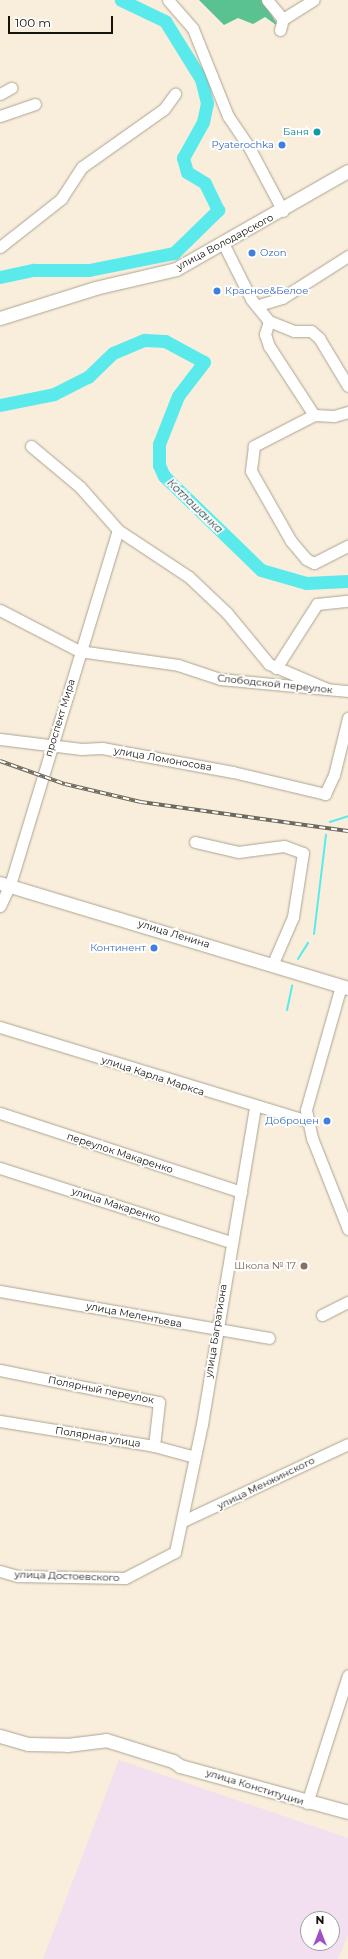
<!DOCTYPE html>
<meta charset="utf-8">
<style>
body{margin:0}
#map{position:relative;width:348px;height:1959px;overflow:hidden;background:#f8eedb;font-family:Montserrat,sans-serif}
div>[style]{position:absolute}
.industrial>*{inset:0;background:#f2dfef}
.forest>*{inset:0;background:#59c290}
.stream>*{height:2px;margin:-1px;padding:0 1px;transform-origin:1px;border-radius:1px;background:#5beaec}
.river>*{height:13px;margin:-6.5px;padding:0 6.5px;transform-origin:6.5px;border-radius:6.5px;background:#5beaec}
.roads{filter:drop-shadow(0 0 1px #aca391) drop-shadow(0 0 1px #aca391)}
.minor>*{height:11px;margin:-5.5px;padding:0 5.5px;transform-origin:5.5px;border-radius:5.5px;background:#fff}
.major>*{height:13px;margin:-6.5px;padding:0 6.5px;transform-origin:6.5px;border-radius:6.5px;background:#fff}
.rail>*{height:3.5px;margin-top:-1.75px;transform-origin:0;background:repeating-linear-gradient(90deg,#fff 0 6px,#6f695d 0 12px);box-sizing:border-box;border-block:1px solid #6f695d}
.dots>*{width:11px;height:11px;translate:-50% -50%;box-sizing:border-box;border:2px solid #fff;border-radius:50%}
span{translate:-50% -50%;white-space:nowrap;text-align:center;line-height:1.15;-webkit-text-stroke:3.5px #fff;paint-order:stroke}
.culture-label{font-size:10px;color:#0d838f}
.right{translate:-100% -50%;text-align:right}
.shop-label{font-size:10px;color:#366cbe}
.left{translate:0 -50%;text-align:left}
.street-label{font-size:10px;color:#15120b}
.education-label{font-size:10px;color:#785e54}
.water-label{font-size:11px;color:#243c3d;font-style:italic}
.north{position:absolute;left:300px;top:1911px;width:40px;height:40px;box-sizing:border-box;background:#fff;border:1px solid #a1a09d;border-radius:50%;rotate:0deg;font-size:11px;font-weight:700;line-height:16px;text-align:center;color:#15120b}
.north::after{content:'';display:block;margin:auto;width:14px;height:18px;background:#9f51c3;clip-path:polygon(50% 0,100% 100%,50% 72%,0 100%)}
.scale{position:absolute;left:8px;top:16px;width:105px;height:18px;box-sizing:border-box;border:2px solid #15120b;border-top:0;padding-left:5px;font-size:12px;line-height:14px;white-space:nowrap;color:#15120b;-webkit-text-stroke:3px #fff;paint-order:stroke}
</style>
<div id="map">
<div class="industrial">
<div style="clip-path:polygon(evenodd,119px 1760px,348px 1838px,348px 1935px,338px 1959px,43px 1959px,119px 1760px,308px 1919px,332px 1919px,332px 1943px,308px 1943px,308px 1919px)"></div>
</div>
<div class="forest">
<div style="clip-path:polygon(199px 0,262px 0,279px 27px,265px 17px,253px 24px,238px 18px,224px 25px)"></div>
</div>
<div class="stream">
<div style="left:330px;top:822px;width:19px;rotate:-18deg"></div>
<div style="left:314px;top:934px;width:100px;rotate:-83.1deg"></div>
<div style="left:298px;top:959px;width:19px;rotate:-58deg"></div>
<div style="left:287px;top:1010px;width:25px;rotate:-78deg"></div>
</div>
<div class="river">
<div style="left:0;top:277px;width:35px;rotate:-12deg"></div>
<div style="left:34px;top:270px;width:55px"></div>
<div style="left:89px;top:270px;width:87px;rotate:-11.3deg"></div>
<div style="left:174px;top:253px;width:62px;rotate:-44.3deg"></div>
<div style="left:218px;top:210px;width:30px;rotate:-116deg"></div>
<div style="left:205px;top:183px;width:21px;rotate:-149deg"></div>
<div style="left:187px;top:172px;width:15px;rotate:-106deg"></div>
<div style="left:183px;top:158px;width:41px;rotate:-60.9deg"></div>
<div style="left:203px;top:122px;width:19px;rotate:-78deg"></div>
<div style="left:207px;top:103px;width:25px;rotate:-104deg"></div>
<div style="left:201px;top:79px;width:68px;rotate:-121.8deg"></div>
<div style="left:165px;top:21px;width:49px;rotate:-154.5deg"></div>
<div style="left:0;top:405px;width:55px;rotate:-11.5deg"></div>
<div style="left:54px;top:394px;width:38px;rotate:-27deg"></div>
<div style="left:88px;top:377px;width:35px;rotate:-44deg"></div>
<div style="left:113px;top:353px;width:34px;rotate:-23deg"></div>
<div style="left:144px;top:340px;width:21px;rotate:3deg"></div>
<div style="left:165px;top:341px;width:44px;rotate:28.3deg"></div>
<div style="left:204px;top:362px;width:43px;rotate:127.4deg"></div>
<div style="left:178px;top:396px;width:52px;rotate:111.6deg"></div>
<div style="left:159px;top:444px;width:21px;rotate:90deg"></div>
<div style="left:159px;top:465px;width:12px;rotate:66deg"></div>
<div style="left:164px;top:476px;width:135px;rotate:44.1deg"></div>
<div style="left:261px;top:570px;width:47px;rotate:16.1deg"></div>
<div style="left:306px;top:583px;width:42px;rotate:-2.7deg"></div>
</div>
<div class="roads">
<div class="minor">
<div style="left:168px;top:0;width:38px;rotate:49deg"></div>
<div style="left:193px;top:29px;width:94px;rotate:68.1deg"></div>
<div style="left:228px;top:116px;width:40px;rotate:56deg"></div>
<div style="left:250px;top:149px;width:70px;rotate:62deg"></div>
<div style="left:267px;top:0;width:25px;rotate:50deg"></div>
<div style="left:280px;top:30px;width:11px;rotate:-75deg"></div>
<div style="left:283px;top:19px;width:36px;rotate:-32deg"></div>
<div style="left:0;top:94px;width:13px;rotate:-29deg"></div>
<div style="left:0;top:116px;width:37px;rotate:-19deg"></div>
<div style="left:224px;top:245px;width:60px;rotate:63.4deg"></div>
<div style="left:251px;top:299px;width:28px;rotate:51deg"></div>
<div style="left:269px;top:321px;width:27px;rotate:22deg"></div>
<div style="left:294px;top:331px;width:17px"></div>
<div style="left:311px;top:331px;width:11px;rotate:41deg"></div>
<div style="left:319px;top:338px;width:56px;rotate:58.9deg"></div>
<div style="left:0;top:247px;width:78px;rotate:-38.2deg"></div>
<div style="left:61px;top:199px;width:38px;rotate:-57deg"></div>
<div style="left:82px;top:167px;width:100px;rotate:-35.3deg"></div>
<div style="left:164px;top:109px;width:19px;rotate:-54deg"></div>
<div style="left:259px;top:305px;width:24px;rotate:-17deg"></div>
<div style="left:282px;top:298px;width:78px;rotate:-32.5deg"></div>
<div style="left:269px;top:321px;width:14px;rotate:107deg"></div>
<div style="left:265px;top:334px;width:13px;rotate:72deg"></div>
<div style="left:269px;top:346px;width:82px;rotate:56.9deg"></div>
<div style="left:314px;top:415px;width:20px;rotate:3deg"></div>
<div style="left:334px;top:416px;width:15px;rotate:-16deg"></div>
<div style="left:314px;top:415px;width:68px;rotate:152.7deg"></div>
<div style="left:254px;top:446px;width:25px;rotate:97deg"></div>
<div style="left:251px;top:471px;width:81px;rotate:60.3deg"></div>
<div style="left:291px;top:541px;width:23px;rotate:50deg"></div>
<div style="left:306px;top:559px;width:9px;rotate:27deg"></div>
<div style="left:314px;top:563px;width:38px;rotate:-27deg"></div>
<div style="left:31px;top:446px;width:64px;rotate:39.9deg"></div>
<div style="left:80px;top:487px;width:57px;rotate:48.5deg"></div>
<div style="left:118px;top:530px;width:85px;rotate:33.5deg"></div>
<div style="left:189px;top:577px;width:52px;rotate:43.5deg"></div>
<div style="left:227px;top:613px;width:66px;rotate:50.5deg"></div>
<div style="left:269px;top:664px;width:63px;rotate:23.3deg"></div>
<div style="left:0;top:610px;width:89px;rotate:27.4deg"></div>
<div style="left:79px;top:651px;width:100px;rotate:8deg"></div>
<div style="left:178px;top:665px;width:44px;rotate:18.4deg"></div>
<div style="left:220px;top:679px;width:129px;rotate:5.4deg"></div>
<div style="left:276px;top:668px;width:76px;rotate:-57.4deg"></div>
<div style="left:317px;top:604px;width:31px;rotate:-6deg"></div>
<div style="left:0;top:739px;width:82px;rotate:7deg"></div>
<div style="left:81px;top:749px;width:21px;rotate:-3deg"></div>
<div style="left:102px;top:748px;width:133px;rotate:10.4deg"></div>
<div style="left:233px;top:772px;width:95px;rotate:13.4deg"></div>
<div style="left:325px;top:794px;width:21px;rotate:-65deg"></div>
<div style="left:334px;top:775px;width:59px;rotate:-76.2deg"></div>
<div style="left:195px;top:842px;width:44px;rotate:13.1deg"></div>
<div style="left:238px;top:852px;width:46px;rotate:-7.4deg"></div>
<div style="left:284px;top:846px;width:20px;rotate:20deg"></div>
<div style="left:303px;top:853px;width:65px;rotate:98.9deg"></div>
<div style="left:293px;top:917px;width:50px;rotate:113.5deg"></div>
<div style="left:0;top:906px;width:23px;rotate:-65deg"></div>
<div style="left:10px;top:885px;width:371px;rotate:-73.1deg"></div>
<div style="left:341px;top:986px;width:129px;rotate:105.8deg"></div>
<div style="left:306px;top:1110px;width:29px;rotate:78deg"></div>
<div style="left:312px;top:1138px;width:98px;rotate:68.4deg"></div>
<div style="left:0;top:1027px;width:321px;rotate:17deg"></div>
<div style="left:0;top:1113px;width:254px;rotate:18.1deg"></div>
<div style="left:0;top:1168px;width:243px;rotate:17.8deg"></div>
<div style="left:0;top:1291px;width:273px;rotate:9.9deg"></div>
<div style="left:322px;top:1315px;width:29px;rotate:-27deg"></div>
<div style="left:0;top:1370px;width:162px;rotate:11.4deg"></div>
<div style="left:159px;top:1402px;width:44px;rotate:96.5deg"></div>
<div style="left:0;top:1421px;width:156px;rotate:9.2deg"></div>
<div style="left:154px;top:1446px;width:42px;rotate:15deg"></div>
<div style="left:183px;top:1521px;width:182px;rotate:-25deg"></div>
<div style="left:0;top:1571px;width:19px;rotate:16deg"></div>
<div style="left:18px;top:1576px;width:107px;rotate:1.1deg"></div>
<div style="left:125px;top:1578px;width:56px;rotate:-27.5deg"></div>
<div style="left:175px;top:1552px;width:131px;rotate:-78.1deg"></div>
<div style="left:202px;top:1424px;width:320px;rotate:-80.5deg"></div>
<div style="left:307px;top:1803px;width:134px;rotate:-72.2deg"></div>
</div>
<div class="major">
<div style="left:0;top:318px;width:100px;rotate:-17.5deg"></div>
<div style="left:95px;top:288px;width:83px;rotate:-13.2deg"></div>
<div style="left:176px;top:269px;width:198px;rotate:-29.7deg"></div>
<div style="left:0;top:883px;width:363px;rotate:16.8deg"></div>
<div style="left:0;top:1736px;width:29px;rotate:16deg"></div>
<div style="left:28px;top:1744px;width:39px;rotate:1deg"></div>
<div style="left:67px;top:1745px;width:39px;rotate:-7deg"></div>
<div style="left:106px;top:1740px;width:70px;rotate:17.4deg"></div>
<div style="left:173px;top:1761px;width:9px;rotate:36deg"></div>
<div style="left:180px;top:1766px;width:174px;rotate:15.3deg"></div>
</div>
</div>
<div class="rail">
<div style="left:0;top:761px;width:69px;rotate:19.5deg"></div>
<div style="left:65px;top:784px;width:78px;rotate:13.3deg"></div>
<div style="left:141px;top:802px;width:209px;rotate:8deg"></div>
</div>
<div class="dots">
<div style="left:317px;top:132px;background:#0f9aa8"></div>
<div style="left:282px;top:145px;background:#3f7fe0"></div>
<div style="left:252px;top:253px;background:#3f7fe0"></div>
<div style="left:217px;top:291px;background:#3f7fe0"></div>
<div style="left:154px;top:948px;background:#3f7fe0"></div>
<div style="left:327px;top:1121px;background:#3f7fe0"></div>
<div style="left:304px;top:1266px;background:#8d6e63"></div>
</div>
<div class="culture-label">
<span class="right" style="left:309px;top:132px">Баня</span>
</div>
<div class="shop-label">
<span class="right" style="left:274px;top:145px">Pyaterochka</span>
<span class="left" style="left:260px;top:253px">Ozon</span>
<span class="left" style="left:225px;top:291px">Красное&amp;Белое</span>
<span class="right" style="left:146px;top:948px">Континент</span>
<span class="right" style="left:319px;top:1121px">Доброцен</span>
</div>
<div class="street-label">
<span style="left:225px;top:242px;rotate:-28deg">улица Володарского</span>
<span style="left:275px;top:684px;rotate:6deg">Слободской переулок</span>
<span style="left:60px;top:718px;rotate:-73deg">проспект Мира</span>
<span style="left:163px;top:759px;rotate:10deg">улица Ломоносова</span>
<span style="left:174px;top:934px;rotate:17deg">улица Ленина</span>
<span style="left:153px;top:1076px;rotate:18deg">улица Карла Маркса</span>
<span style="left:120px;top:1153px;rotate:18deg">переулок Макаренко</span>
<span style="left:116px;top:1205px;rotate:18deg">улица Макаренко</span>
<span style="left:134px;top:1315px;rotate:11deg">улица Мелентьева</span>
<span style="left:216px;top:1331px;rotate:-81deg">улица Багратиона</span>
<span style="left:101px;top:1390px;rotate:11deg">Полярный переулок</span>
<span style="left:98px;top:1437px;rotate:9deg">Полярная улица</span>
<span style="left:266px;top:1483px;rotate:-26deg">улица Менжинского</span>
<span style="left:67px;top:1576px;rotate:2deg">улица Достоевского</span>
<span style="left:255px;top:1787px;rotate:17deg">улица Конституции</span>
</div>
<div class="education-label">
<span class="right" style="left:296px;top:1266px">Школа № 17</span>
</div>
<div class="water-label">
<span style="left:195px;top:506px;rotate:44deg">Котлашанка</span>
</div>
<div class="north">N</div>
<div class="scale">100 m</div>
</div>
